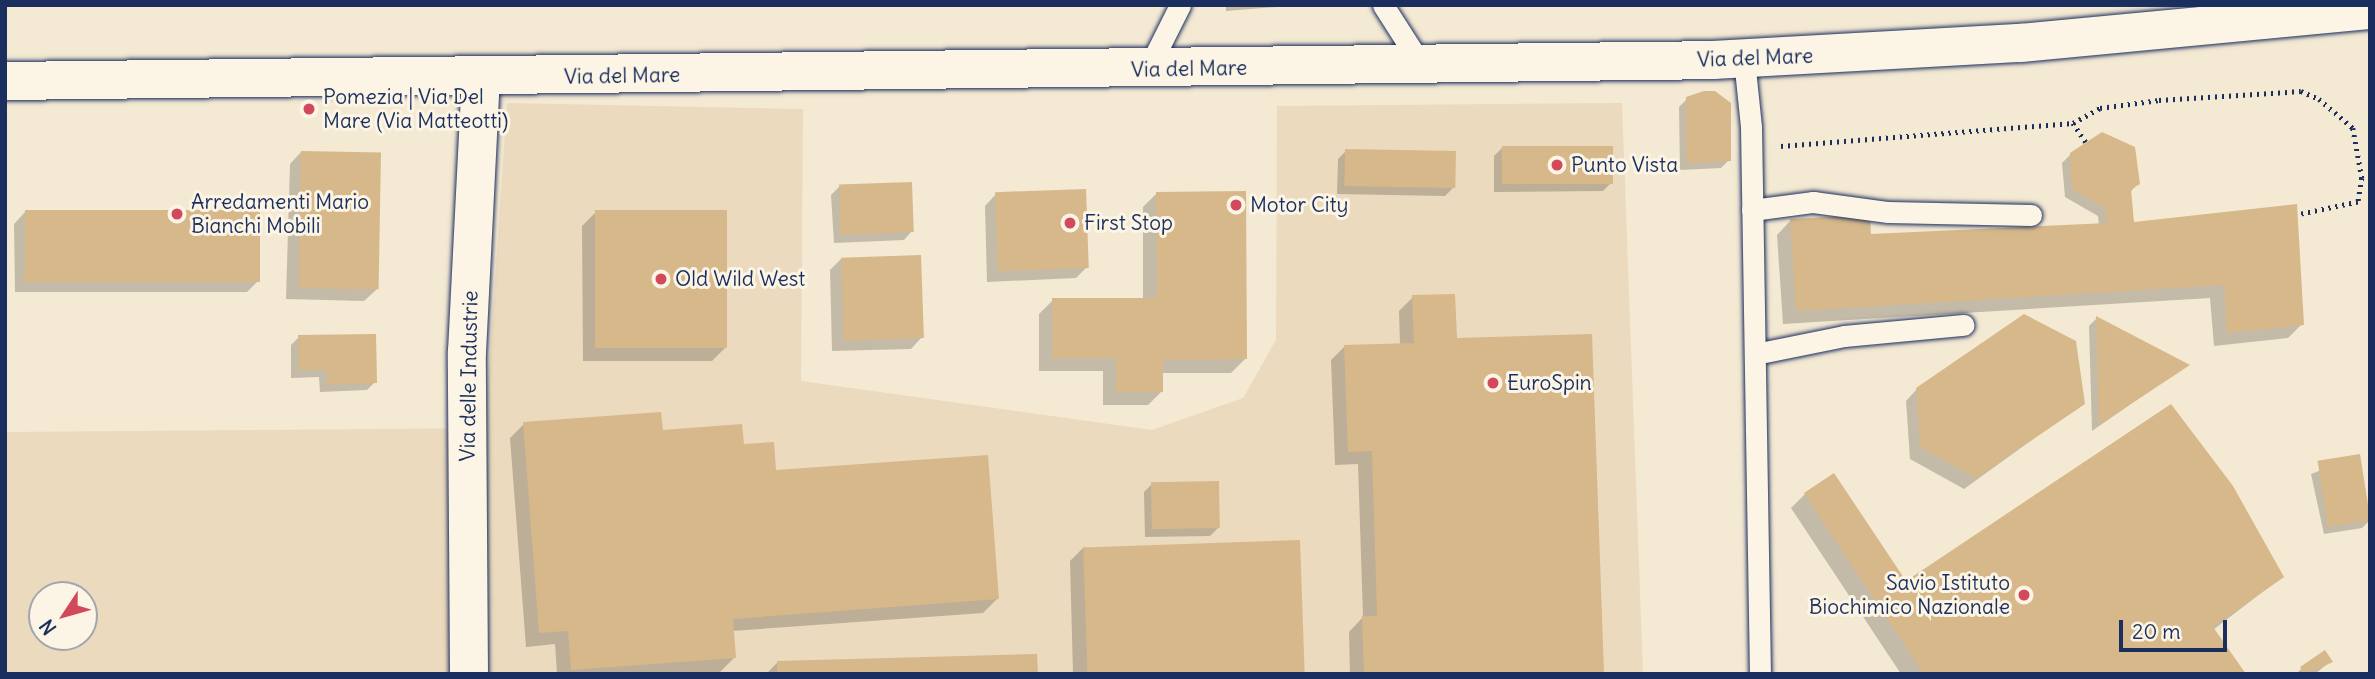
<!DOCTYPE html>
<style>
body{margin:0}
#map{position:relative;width:2375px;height:679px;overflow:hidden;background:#f4e9d3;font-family:Delius,sans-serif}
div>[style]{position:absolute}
.built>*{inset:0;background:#ebdabd}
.shadow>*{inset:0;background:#0003}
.building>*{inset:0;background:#d6b88a;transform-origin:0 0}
.path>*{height:4.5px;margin-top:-2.25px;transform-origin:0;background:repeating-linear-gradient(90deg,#1b2f5e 0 2px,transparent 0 7px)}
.roads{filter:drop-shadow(0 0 2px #1b2f5e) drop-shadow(0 0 2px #1b2f5e)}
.lane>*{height:21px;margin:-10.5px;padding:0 10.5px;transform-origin:10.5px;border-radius:10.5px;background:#fcf5e5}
.street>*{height:38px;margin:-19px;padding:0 19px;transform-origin:19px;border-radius:19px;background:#fcf5e5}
.secondary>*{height:38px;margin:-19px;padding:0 19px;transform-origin:19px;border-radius:19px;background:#fcf5e5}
.dots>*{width:19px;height:19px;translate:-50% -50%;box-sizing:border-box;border:4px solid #fcf5e5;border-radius:50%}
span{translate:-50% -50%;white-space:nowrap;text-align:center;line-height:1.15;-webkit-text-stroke:6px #fcf5e5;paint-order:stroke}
.street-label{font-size:21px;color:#1b2f5e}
.poi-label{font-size:21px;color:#1b2f5e}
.left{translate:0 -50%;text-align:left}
.right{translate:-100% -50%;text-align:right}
.frame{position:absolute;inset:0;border:7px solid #1b2f5e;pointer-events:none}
.north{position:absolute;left:28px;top:581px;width:70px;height:70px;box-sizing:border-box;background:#fcf5e5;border:2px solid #a2a6af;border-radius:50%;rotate:234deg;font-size:19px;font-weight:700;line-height:28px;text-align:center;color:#1b2f5e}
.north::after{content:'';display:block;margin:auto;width:24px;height:32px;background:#d1495b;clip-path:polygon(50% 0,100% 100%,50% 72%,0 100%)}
.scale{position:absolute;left:2119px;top:620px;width:108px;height:32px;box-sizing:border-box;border:4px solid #1b2f5e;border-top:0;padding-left:9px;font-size:21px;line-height:24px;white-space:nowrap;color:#1b2f5e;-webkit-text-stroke:5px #fcf5e5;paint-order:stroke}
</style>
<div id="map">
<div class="built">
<div style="clip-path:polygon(evenodd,507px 103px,803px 109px,801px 381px,1152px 430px,1243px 398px,1276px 340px,1277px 106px,1622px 103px,1643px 674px,5px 674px,5px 432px,485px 428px,507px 103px,42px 595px,84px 595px,84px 637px,42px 637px,42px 595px)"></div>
</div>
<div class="shadow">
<div style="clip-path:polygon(1226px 5px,1302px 5px,1226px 11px)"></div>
<div style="clip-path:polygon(1687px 99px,1729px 160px,1721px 168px,1680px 170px,1679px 107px)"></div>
<div style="clip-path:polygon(1502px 148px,1611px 183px,1603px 191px,1494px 192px,1494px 156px)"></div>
<div style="clip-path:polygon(1346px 151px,1453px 188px,1445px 196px,1337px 194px,1338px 159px)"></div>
<div style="clip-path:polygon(301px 152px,376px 290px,364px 301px,286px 299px,290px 164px)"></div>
<div style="clip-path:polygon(2071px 154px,2138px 184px,2130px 192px,2132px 221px,2302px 324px,2288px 338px,2214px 346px,2210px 298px,1783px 324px,1777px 235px,1790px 221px,1869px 236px,2099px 225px,2098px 216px,2065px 197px,2062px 163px)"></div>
<div style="clip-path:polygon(839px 187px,912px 231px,904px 240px,834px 243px,831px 195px)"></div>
<div style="clip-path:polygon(1157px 193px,1245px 359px,1231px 373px,1162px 373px,1162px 391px,1148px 405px,1103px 405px,1103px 371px,1039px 371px,1039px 314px,1053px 300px,1143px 300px,1143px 207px)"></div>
<div style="clip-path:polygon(996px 194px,1087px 267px,1076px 278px,987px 282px,985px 206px)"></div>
<div style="clip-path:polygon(25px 212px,259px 280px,247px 292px,15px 292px,14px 224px)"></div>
<div style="clip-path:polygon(596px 212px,726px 347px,712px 361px,583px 361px,582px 226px)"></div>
<div style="clip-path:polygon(841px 259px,922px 337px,911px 349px,832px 351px,830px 270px)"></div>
<div style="clip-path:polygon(1413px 297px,1455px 340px,1602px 674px,1350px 674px,1349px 632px,1363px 617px,1358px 464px,1335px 465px,1331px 360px,1345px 346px,1400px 345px,1399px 311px)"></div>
<div style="clip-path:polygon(2097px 318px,2187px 365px,2092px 431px,2089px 326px)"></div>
<div style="clip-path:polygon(299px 337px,375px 382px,367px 390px,320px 392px,319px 377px,291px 378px,291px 345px)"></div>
<div style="clip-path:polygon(1917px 389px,2083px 403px,1964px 489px,1910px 459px,1906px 401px)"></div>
<div style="clip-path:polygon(524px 424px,661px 431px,742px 446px,774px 472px,997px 599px,983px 613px,732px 631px,734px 658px,720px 672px,557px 674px,555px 644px,526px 647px,510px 438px)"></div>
<div style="clip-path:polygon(2358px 456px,2370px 520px,2362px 528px,2324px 534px,2311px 474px)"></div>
<div style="clip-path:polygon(1152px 484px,1218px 528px,1210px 536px,1145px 537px,1144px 492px)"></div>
<div style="clip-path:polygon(1805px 494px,1905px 583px,2282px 577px,2213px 630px,2244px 674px,1901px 674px,1791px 508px)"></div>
<div style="clip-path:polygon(1084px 547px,1302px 674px,1073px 674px,1070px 561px)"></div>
<div style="clip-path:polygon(2331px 661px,2315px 674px,2298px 672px,2302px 668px)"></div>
<div style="clip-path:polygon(777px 663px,1036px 674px,766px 674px)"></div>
</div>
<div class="building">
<div style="left:1229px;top:5px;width:31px;height:3px"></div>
<div style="clip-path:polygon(1704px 91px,1715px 91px,1731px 103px,1731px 161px,1687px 163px,1686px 97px)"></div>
<div style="clip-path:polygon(2102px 132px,2135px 147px,2140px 184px,2131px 189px,2134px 222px,2297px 204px,2304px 325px,2227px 333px,2224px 285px,1796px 311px,1790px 219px,1870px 215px,1871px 234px,2107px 223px,2105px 208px,2072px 189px,2070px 153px)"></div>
<div style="left:1502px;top:146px;width:111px;height:38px"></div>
<div style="left:1345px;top:149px;width:111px;height:37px;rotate:1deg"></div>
<div style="left:301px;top:151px;width:80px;height:137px;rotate:1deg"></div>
<div style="left:912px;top:182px;width:50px;height:73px;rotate:88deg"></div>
<div style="left:1086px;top:189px;width:79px;height:91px;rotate:88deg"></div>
<div style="clip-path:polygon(1246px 191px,1247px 359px,1163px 360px,1163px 392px,1116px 392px,1116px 358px,1052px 358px,1052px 298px,1157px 298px,1156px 192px)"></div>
<div style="left:25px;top:210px;width:235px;height:72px"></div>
<div style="left:595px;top:210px;width:132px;height:138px"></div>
<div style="left:921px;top:255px;width:83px;height:80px;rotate:88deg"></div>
<div style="clip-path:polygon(1455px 294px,1457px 338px,1592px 334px,1604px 674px,1364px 674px,1362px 616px,1377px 616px,1372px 451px,1348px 452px,1344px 345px,1414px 343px,1412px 295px)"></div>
<div style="clip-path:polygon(2024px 314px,2076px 341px,2085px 404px,1976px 478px,1920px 447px,1916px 388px)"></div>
<div style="clip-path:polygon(2096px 316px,2190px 365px,2099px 425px)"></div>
<div style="clip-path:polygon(376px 334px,377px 383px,327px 385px,327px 370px,299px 370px,298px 335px)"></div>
<div style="clip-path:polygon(2171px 404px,2233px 486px,2284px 577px,2213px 627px,2246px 674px,1924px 674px,1804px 493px,1834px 473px,1906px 581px)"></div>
<div style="clip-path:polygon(661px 412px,663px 430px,742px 424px,744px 444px,774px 442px,776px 470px,988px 455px,999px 599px,733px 619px,736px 658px,571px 670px,568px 631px,539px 633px,523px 422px)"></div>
<div style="left:2360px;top:454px;width:67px;height:43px;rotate:81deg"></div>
<div style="left:1219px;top:481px;width:47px;height:68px;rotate:89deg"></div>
<div style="left:1300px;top:540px;width:134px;height:217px;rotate:88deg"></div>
<div style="clip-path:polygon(2325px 650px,2333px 662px,2305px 674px,2300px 667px)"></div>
<div style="clip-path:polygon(1037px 654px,1038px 674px,777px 674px,777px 661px)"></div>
</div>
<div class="path">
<div style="left:2073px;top:123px;width:31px;rotate:-29deg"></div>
<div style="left:2100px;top:108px;width:60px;rotate:-7.7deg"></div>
<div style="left:2159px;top:100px;width:142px;rotate:-3.6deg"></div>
<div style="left:2301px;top:91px;width:20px;rotate:24deg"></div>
<div style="left:2319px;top:99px;width:45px;rotate:40.5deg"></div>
<div style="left:2353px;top:128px;width:51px;rotate:79.8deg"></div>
<div style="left:2362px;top:178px;width:24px;rotate:99deg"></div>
<div style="left:2358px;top:202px;width:62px;rotate:168deg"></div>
<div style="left:1781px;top:146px;width:293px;rotate:-4.5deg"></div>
<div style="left:2073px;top:123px;width:23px;rotate:56deg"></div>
</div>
<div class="roads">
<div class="lane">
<div style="left:1383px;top:5px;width:72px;rotate:57.4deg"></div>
<div style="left:1744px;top:59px;width:68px;rotate:84.1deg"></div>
<div style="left:1751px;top:127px;width:547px;rotate:89.06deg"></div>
<div style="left:1148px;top:69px;width:72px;rotate:-63.4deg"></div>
<div style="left:1752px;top:210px;width:62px;rotate:-7.5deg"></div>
<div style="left:1813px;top:202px;width:76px;rotate:7.6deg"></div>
<div style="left:1888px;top:212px;width:143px;rotate:1.2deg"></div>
<div style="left:1755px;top:354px;width:91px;rotate:-11.4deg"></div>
<div style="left:1844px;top:336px;width:120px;rotate:-5.3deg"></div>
</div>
<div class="street">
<div style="left:469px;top:674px;width:322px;rotate:-90.4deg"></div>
<div style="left:467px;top:352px;width:274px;rotate:-87.1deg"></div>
</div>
<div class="secondary">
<div style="left:5px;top:81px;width:1709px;rotate:-0.7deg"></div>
<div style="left:1714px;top:60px;width:307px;rotate:-3.2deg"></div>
<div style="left:2021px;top:43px;width:351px;rotate:-5.4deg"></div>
</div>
</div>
<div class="dots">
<div style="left:309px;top:109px;background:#d1495b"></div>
<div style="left:1557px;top:165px;background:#d1495b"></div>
<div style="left:1236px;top:205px;background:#d1495b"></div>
<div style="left:177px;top:214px;background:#d1495b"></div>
<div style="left:1070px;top:223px;background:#d1495b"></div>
<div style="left:661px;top:279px;background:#d1495b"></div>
<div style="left:1493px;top:383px;background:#d1495b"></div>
<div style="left:2024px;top:595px;background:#d1495b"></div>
</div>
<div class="street-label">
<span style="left:1755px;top:58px;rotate:-2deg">Via del Mare</span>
<span style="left:1189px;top:69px;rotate:-1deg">Via del Mare</span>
<span style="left:622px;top:76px;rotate:-1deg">Via del Mare</span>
<span style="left:469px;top:376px;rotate:-89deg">Via delle Industrie</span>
</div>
<div class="poi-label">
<span class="left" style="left:323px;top:109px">Pomezia | Via Del<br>Mare (Via Matteotti)</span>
<span class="left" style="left:1571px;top:165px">Punto Vista</span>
<span class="left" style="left:191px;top:214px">Arredamenti Mario<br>Bianchi Mobili</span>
<span class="left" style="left:1250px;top:205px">Motor City</span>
<span class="left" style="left:1084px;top:223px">First Stop</span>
<span class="left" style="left:675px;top:279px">Old Wild West</span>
<span class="left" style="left:1507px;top:383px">EuroSpin</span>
<span class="right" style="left:2010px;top:595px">Savio Istituto<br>Biochimico Nazionale</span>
</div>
<div class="frame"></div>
<div class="north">N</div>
<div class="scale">20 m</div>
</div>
